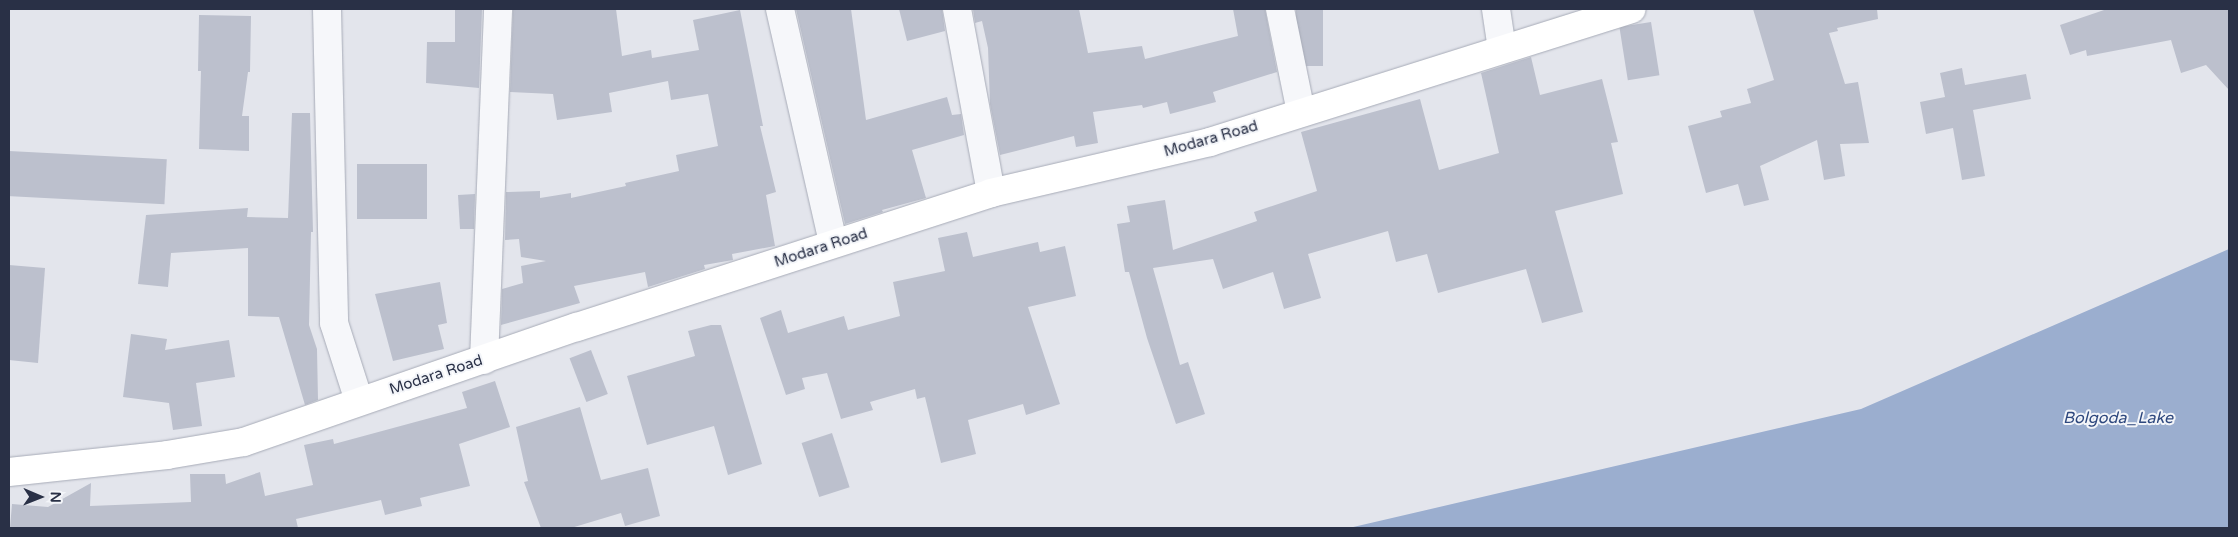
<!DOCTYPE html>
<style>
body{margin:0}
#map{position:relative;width:2238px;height:537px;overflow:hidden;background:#e3e5ec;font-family:"Varela Round",sans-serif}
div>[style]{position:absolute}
.water>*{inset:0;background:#9baecf}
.building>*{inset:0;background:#bcc0cd;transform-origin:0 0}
.roads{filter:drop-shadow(0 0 1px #a7abb7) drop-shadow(0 0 1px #a7abb7)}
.street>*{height:28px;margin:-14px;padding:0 14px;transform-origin:14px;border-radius:14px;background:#f6f7fa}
.primary>*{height:28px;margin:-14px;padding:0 14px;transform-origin:14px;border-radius:14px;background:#fff}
span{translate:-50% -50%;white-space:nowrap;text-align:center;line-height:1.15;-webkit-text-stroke:4px #f3f5f9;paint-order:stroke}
.street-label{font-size:15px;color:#293046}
.water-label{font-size:16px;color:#2e487e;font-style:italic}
.frame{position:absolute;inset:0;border:10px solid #293046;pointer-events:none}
.north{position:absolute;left:15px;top:472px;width:50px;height:50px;-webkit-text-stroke:4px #f3f5f9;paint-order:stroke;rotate:91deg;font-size:14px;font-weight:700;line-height:20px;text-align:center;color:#293046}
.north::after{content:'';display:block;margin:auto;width:18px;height:22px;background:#293046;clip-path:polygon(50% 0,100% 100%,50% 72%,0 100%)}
</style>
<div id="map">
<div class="water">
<div style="clip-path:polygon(2229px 249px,2229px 528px,1349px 528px,1861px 409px)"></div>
</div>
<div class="building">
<div style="clip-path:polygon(455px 9px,482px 9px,479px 88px,426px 83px,427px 42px,455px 42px)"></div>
<div style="clip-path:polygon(513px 9px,616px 9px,622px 56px,651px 50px,652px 58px,699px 50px,693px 20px,740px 10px,763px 126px,760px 126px,776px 192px,766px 195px,775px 246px,732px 254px,733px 260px,704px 265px,705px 269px,648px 287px,645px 272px,574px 286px,580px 303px,501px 325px,502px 289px,523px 283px,521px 266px,546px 261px,521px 257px,519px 239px,505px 240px,506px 192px,540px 191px,540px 198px,571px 193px,571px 198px,626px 186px,625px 183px,679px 171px,676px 155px,718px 146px,708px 94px,671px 100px,668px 81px,609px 93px,612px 112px,557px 120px,553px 94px,510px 92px)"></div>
<div style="clip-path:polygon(796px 9px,851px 9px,866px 120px,947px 97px,952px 115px,961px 114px,964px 135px,912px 150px,926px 198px,882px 210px,883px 212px,845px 224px)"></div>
<div style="clip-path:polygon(899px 9px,942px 9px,945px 31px,907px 41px)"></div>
<div style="clip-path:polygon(973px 9px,1079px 9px,1088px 53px,1142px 46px,1145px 59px,1238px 36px,1233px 9px,1265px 9px,1277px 72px,1213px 92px,1216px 102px,1170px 114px,1167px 102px,1143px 108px,1142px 105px,1093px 112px,1098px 143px,1076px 147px,1074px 136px,1000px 155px,990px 104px,988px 48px,982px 21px,975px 23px)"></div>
<div style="left:1296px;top:9px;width:27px;height:57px"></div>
<div style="clip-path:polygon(1753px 9px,1877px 9px,1878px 19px,1837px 28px,1838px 31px,1829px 33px,1845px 84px,1858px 82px,1869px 143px,1840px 144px,1845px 176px,1824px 180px,1817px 140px,1760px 166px,1769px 200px,1744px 206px,1738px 184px,1706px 193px,1688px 126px,1722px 117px,1720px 111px,1751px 103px,1747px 89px,1774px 80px)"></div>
<div style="clip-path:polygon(2107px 9px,2229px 9px,2229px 90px,2206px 65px,2181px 73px,2171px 40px,2087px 56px,2086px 50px,2070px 55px,2060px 25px)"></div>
<div style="clip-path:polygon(199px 15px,251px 16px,250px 72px,248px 72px,242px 116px,249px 116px,249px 151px,199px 149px,201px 71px,198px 71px)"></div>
<div style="left:1651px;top:22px;width:54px;height:32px;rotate:81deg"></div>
<div style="clip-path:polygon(1531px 57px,1540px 95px,1602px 79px,1618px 142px,1611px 143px,1623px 194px,1555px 211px,1583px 312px,1542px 323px,1526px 269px,1438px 293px,1427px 254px,1396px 262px,1388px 231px,1308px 254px,1321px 298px,1284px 309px,1273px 272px,1223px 289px,1213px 259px,1153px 268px,1180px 365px,1188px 362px,1205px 414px,1176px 424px,1147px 338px,1129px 272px,1125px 272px,1117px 224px,1130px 222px,1127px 206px,1165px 200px,1173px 250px,1257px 221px,1254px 212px,1317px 191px,1301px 132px,1420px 99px,1439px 170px,1499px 153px,1481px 73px)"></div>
<div style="clip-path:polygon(1962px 68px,1965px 85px,2026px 74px,2031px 99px,1973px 110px,1985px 176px,1962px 180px,1953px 128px,1926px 134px,1920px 102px,1945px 97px,1940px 73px)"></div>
<div style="clip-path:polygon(292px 113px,310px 113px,313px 232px,311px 232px,309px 325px,317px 349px,318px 400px,305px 405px,279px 317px,248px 316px,248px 248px,171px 253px,168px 287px,138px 284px,146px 215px,248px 208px,247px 217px,288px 218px)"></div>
<div style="left:9px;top:151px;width:158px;height:45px;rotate:3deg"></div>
<div style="left:357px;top:164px;width:70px;height:55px"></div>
<div style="clip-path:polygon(475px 194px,474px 229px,460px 229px,458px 195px)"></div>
<div style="clip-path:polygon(967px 232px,973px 257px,1038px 242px,1040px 252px,1065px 246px,1076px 296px,1028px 307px,1060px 404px,1026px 415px,1023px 404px,968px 420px,976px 454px,941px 463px,925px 397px,917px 399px,915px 389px,870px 402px,873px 410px,841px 419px,827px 373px,802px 378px,805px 389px,786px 395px,760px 318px,781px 310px,788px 333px,844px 316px,848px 330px,900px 316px,893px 282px,945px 271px,938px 238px)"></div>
<div style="clip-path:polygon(9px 265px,45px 268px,38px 363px,9px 360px)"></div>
<div style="clip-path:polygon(440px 282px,447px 323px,438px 325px,444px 349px,393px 361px,375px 294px)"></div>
<div style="clip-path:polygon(711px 325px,721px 325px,762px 464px,728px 475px,714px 426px,647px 445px,627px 376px,695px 356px,688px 331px)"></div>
<div style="clip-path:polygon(131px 334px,167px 339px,165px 350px,229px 340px,235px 377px,196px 383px,202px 426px,173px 430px,169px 403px,123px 397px)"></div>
<div style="left:591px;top:350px;width:47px;height:23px;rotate:69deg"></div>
<div style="clip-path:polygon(495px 381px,510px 427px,459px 444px,470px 486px,420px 498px,422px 506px,385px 515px,381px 500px,296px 519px,298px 528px,10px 528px,12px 504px,48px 507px,91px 483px,90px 506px,191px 502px,190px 474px,225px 474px,226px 484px,260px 472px,265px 496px,313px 485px,304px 445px,333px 439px,334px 444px,467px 408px,462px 392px)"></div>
<div style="clip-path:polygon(580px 407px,601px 480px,648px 468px,660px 516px,625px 526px,621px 513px,571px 528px,541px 528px,524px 482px,528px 481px,516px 427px)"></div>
<div style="left:832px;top:433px;width:57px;height:32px;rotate:72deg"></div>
</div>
<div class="roads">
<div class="street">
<div style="left:327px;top:9px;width:314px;rotate:88.7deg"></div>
<div style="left:334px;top:323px;width:82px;rotate:72.2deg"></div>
<div style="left:780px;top:9px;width:240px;rotate:77.2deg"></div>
<div style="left:957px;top:9px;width:187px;rotate:79.5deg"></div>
<div style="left:1280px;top:9px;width:105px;rotate:78.5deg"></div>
<div style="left:1496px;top:9px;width:40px;rotate:81.5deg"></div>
<div style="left:484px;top:360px;width:351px;rotate:-87.7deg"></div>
</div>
<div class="primary">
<div style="left:9px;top:472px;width:159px;rotate:-6.1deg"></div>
<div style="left:167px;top:455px;width:78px;rotate:-9.6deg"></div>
<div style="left:244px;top:442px;width:352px;rotate:-19.1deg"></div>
<div style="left:577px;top:327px;width:435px;rotate:-17.9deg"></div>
<div style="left:991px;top:193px;width:225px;rotate:-13.1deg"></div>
<div style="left:1210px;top:142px;width:442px;rotate:-17.5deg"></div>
</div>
</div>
<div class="street-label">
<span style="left:1211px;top:139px;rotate:-16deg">Modara Road</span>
<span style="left:821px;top:248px;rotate:-18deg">Modara Road</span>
<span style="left:436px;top:375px;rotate:-18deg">Modara Road</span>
</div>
<div class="water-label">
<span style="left:2118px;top:418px">Bolgoda_Lake</span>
</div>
<div class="frame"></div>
<div class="north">N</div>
</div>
